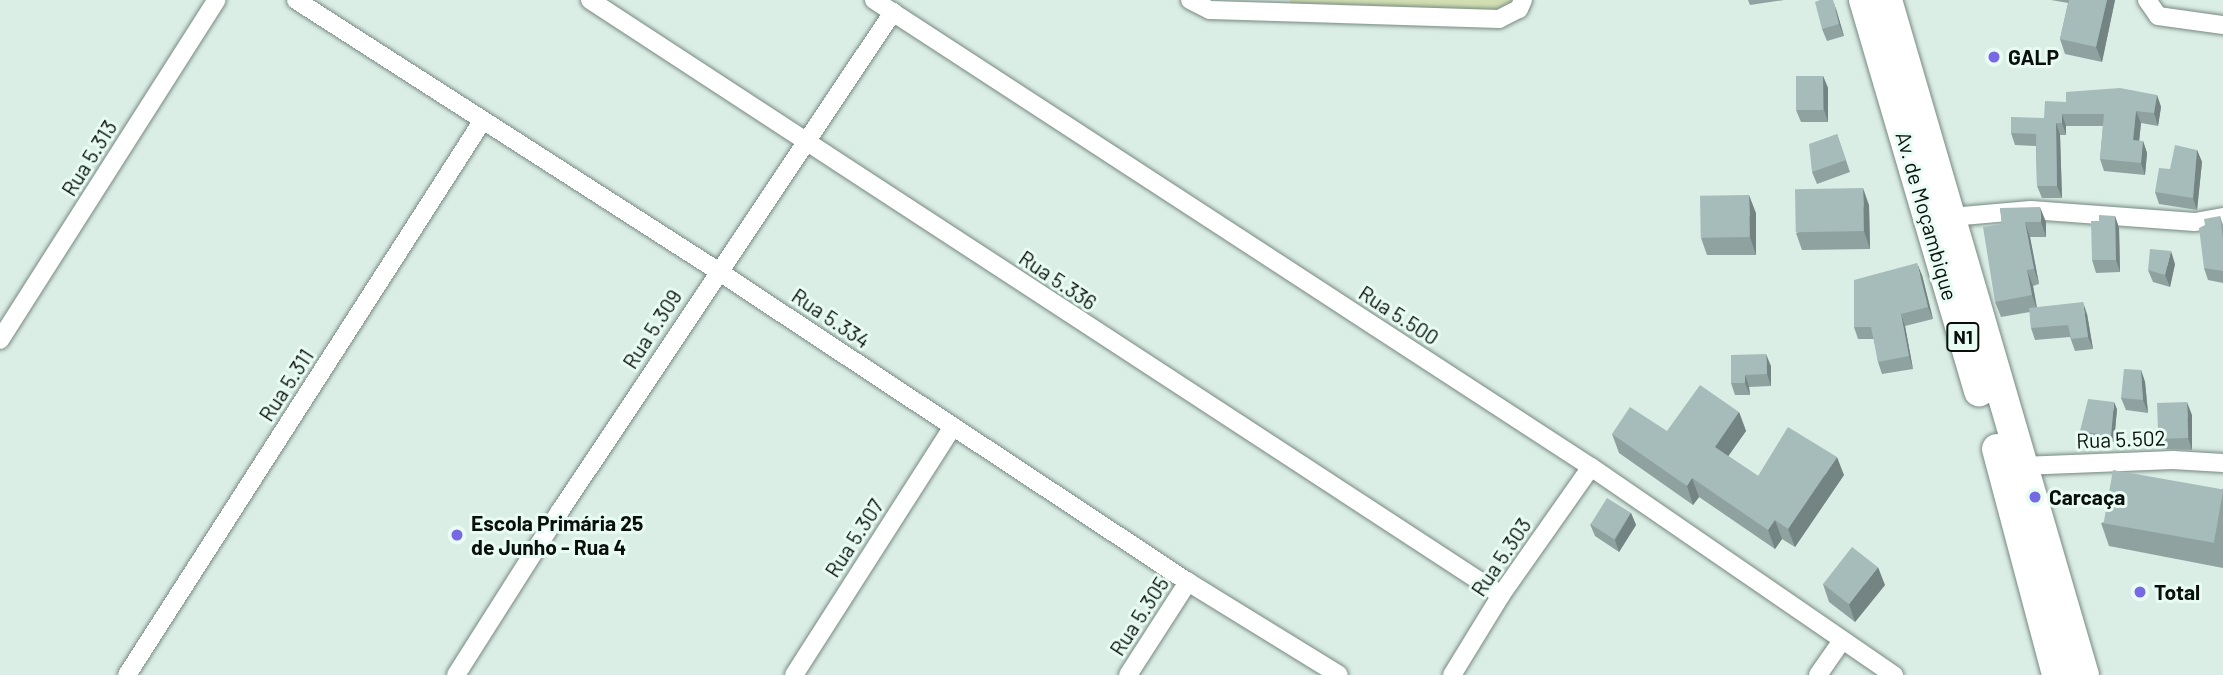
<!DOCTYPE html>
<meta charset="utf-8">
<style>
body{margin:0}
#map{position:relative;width:2223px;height:675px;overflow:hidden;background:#dbeee6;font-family:Barlow,sans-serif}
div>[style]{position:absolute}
.green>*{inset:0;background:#d2dfb2}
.roads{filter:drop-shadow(0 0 2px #778981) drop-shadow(0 0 2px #778981)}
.minor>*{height:18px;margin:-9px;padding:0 9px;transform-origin:9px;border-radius:9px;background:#fff}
.trunk>*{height:30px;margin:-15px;padding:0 15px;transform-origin:15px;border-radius:15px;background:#fff}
.wall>*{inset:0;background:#8fa2a0}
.shaded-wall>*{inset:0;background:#748482}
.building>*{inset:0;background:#a6bcba;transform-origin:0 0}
.dots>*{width:19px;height:19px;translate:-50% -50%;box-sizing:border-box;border:4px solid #e8fcf3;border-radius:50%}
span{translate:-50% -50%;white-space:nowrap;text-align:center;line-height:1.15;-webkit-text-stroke:6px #e8fcf3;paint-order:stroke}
.shield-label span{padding:2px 5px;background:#e8fcf3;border:2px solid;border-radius:5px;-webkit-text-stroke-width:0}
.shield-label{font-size:19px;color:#090f0d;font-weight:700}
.poi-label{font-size:21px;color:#090f0d;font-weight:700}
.left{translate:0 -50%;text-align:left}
.street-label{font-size:21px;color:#090f0d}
</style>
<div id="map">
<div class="green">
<div style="clip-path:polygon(1290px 0,1511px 0,1511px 9px,1291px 11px)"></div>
</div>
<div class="roads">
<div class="minor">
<div style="left:296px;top:0;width:502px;rotate:32.71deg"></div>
<div style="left:718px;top:271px;width:564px;rotate:33.49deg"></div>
<div style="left:1188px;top:582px;width:177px;rotate:31.6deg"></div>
<div style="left:590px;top:0;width:1088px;rotate:33.15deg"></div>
<div style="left:874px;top:0;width:856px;rotate:33.08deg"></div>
<div style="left:1591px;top:467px;width:368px;rotate:34.5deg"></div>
<div style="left:1190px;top:0;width:22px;rotate:27deg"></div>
<div style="left:1210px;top:10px;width:289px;rotate:1.8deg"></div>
<div style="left:1499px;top:19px;width:22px;rotate:-27deg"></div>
<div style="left:1519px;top:9px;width:10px;rotate:-66deg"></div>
<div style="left:2147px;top:0;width:19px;rotate:55deg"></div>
<div style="left:2158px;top:16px;width:66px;rotate:7.9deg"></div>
<div style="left:1951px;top:217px;width:80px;rotate:-5deg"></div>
<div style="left:2031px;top:210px;width:164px;rotate:4.2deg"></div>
<div style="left:2195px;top:222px;width:28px;rotate:-10deg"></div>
<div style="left:0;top:340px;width:403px;rotate:-57.5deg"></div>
<div style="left:2021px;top:466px;width:152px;rotate:-2.3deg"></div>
<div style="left:2173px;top:460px;width:50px;rotate:3.4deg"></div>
<div style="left:127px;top:675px;width:659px;rotate:-57.32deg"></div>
<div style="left:456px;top:675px;width:194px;rotate:-57.6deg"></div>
<div style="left:560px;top:511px;width:600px;rotate:-56.28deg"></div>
<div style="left:794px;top:675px;width:295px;rotate:-57.4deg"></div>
<div style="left:1128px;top:675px;width:111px;rotate:-57.2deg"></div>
<div style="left:1452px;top:675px;width:94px;rotate:-58.5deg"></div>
<div style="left:1501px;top:595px;width:156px;rotate:-54.9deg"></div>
<div style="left:1818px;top:675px;width:40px;rotate:-55.1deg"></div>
</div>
<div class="trunk">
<div style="left:1864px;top:0;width:408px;rotate:73.6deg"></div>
<div style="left:1887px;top:0;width:703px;rotate:73.73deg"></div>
<div style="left:1997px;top:449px;width:234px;rotate:75.1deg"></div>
</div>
</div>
<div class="wall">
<div style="clip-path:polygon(1748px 0,1784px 0,1750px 5px)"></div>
<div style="clip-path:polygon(2051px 0,2115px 0,2102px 62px,2065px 54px,2060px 39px,2068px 3px)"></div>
<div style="clip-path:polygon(1836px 9px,1844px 36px,1827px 41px,1822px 29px)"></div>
<div style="clip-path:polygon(1823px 76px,1828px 88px,1828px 122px,1801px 122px,1796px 110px)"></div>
<div style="clip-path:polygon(2157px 95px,2161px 107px,2158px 126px,2141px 123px,2139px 141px,2143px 141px,2147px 153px,2145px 175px,2104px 171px,2100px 159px,2103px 126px,2066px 126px,2066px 135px,2060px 135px,2062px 198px,2042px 198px,2037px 186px,2036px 146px,2015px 145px,2011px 133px,2044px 118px,2066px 102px)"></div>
<div style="clip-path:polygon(1837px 134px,1850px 172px,1817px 184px,1812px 172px)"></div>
<div style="clip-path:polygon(2197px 150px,2202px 162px,2197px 210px,2159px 204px,2155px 192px,2170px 169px)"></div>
<div style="clip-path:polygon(1869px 205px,1870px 249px,1802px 250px,1796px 233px)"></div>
<div style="clip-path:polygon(2000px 208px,2046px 222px,2046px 237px,2030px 237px,2039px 284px,2033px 286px,2037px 307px,2087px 314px,2093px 349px,2075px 351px,2070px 337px,2035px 340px,2031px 328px,2030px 312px,2001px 317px,1995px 302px,2002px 224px)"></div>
<div style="clip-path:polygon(1756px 213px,1756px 255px,1707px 255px,1701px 238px)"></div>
<div style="clip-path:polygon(2115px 216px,2119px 228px,2120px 272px,2096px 273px,2092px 260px,2099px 221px)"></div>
<div style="clip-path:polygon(2220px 216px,2223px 225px,2223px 283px,2208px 280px,2204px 268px,2205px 225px)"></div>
<div style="clip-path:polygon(2175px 264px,2170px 287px,2153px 282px,2148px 270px)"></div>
<div style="clip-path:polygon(1922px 275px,1933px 319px,1905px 326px,1913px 369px,1882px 374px,1878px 362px,1874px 339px,1858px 339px,1854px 327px)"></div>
<div style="clip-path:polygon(1731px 355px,1771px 366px,1771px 386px,1749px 387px,1750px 395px,1735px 395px,1731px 383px)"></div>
<div style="clip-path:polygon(2141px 370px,2145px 382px,2148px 413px,2126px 410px,2121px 398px)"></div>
<div style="clip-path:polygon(2117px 409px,2114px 442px,2082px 437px,2080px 431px)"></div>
<div style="clip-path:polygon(1739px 412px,1746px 431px,1728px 456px,1758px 476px,1844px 475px,1795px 547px,1782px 539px,1775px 549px,1699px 497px,1693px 505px,1619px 453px,1612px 434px,1667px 431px)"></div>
<div style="clip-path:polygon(2192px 415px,2192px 450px,2162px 449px,2157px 437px)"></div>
<div style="clip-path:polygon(2223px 489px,2223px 568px,2109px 546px,2101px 523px)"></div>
<div style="clip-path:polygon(1631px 513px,1636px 525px,1619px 552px,1595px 536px,1590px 524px)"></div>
<div style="clip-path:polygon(1823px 584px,1885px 585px,1855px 622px,1829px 602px)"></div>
</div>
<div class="shaded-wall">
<div style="clip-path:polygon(1833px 0,1836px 9px,1844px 36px,1839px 24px)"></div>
<div style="clip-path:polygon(2107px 0,2115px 0,2102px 62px,2096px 47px)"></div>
<div style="clip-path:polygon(1823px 76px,1828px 88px,1828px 122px,1824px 110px)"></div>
<div style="clip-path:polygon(2157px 95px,2161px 107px,2158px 126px,2154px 113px)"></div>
<div style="clip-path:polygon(2136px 111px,2141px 123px,2138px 152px,2133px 140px)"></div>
<div style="clip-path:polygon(2062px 114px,2066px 126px,2066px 135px,2062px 123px)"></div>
<div style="clip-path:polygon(2056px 123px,2060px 135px,2062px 198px,2057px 186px)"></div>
<div style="clip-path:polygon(2143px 141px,2147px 153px,2145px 175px,2141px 163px)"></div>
<div style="clip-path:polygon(2197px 150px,2202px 162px,2197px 210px,2193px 198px)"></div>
<div style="clip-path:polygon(1863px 188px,1869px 205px,1870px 249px,1864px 231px)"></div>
<div style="clip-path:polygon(1749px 195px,1756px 213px,1756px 255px,1750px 237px)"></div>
<div style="clip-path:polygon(2040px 207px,2046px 222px,2046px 237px,2041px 222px)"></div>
<div style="clip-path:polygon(2115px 216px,2119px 228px,2120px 272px,2116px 260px)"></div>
<div style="clip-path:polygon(2025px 222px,2030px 237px,2039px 284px,2034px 269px)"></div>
<div style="clip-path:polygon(2171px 251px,2175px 264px,2170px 287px,2165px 275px)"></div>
<div style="clip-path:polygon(1917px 263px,1922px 275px,1933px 319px,1928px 307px)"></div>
<div style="clip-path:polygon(2027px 270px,2033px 286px,2037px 310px,2032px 295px)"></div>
<div style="clip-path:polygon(2083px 302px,2087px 314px,2093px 349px,2088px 337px)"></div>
<div style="clip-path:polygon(1901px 314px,1905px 326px,1913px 369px,1909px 356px)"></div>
<div style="clip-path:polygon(1766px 354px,1771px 366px,1771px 386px,1767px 374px)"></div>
<div style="clip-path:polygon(2141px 370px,2145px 382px,2148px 413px,2143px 400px)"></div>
<div style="clip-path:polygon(1745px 375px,1749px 387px,1750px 395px,1745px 383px)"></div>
<div style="clip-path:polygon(2114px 402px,2117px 409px,2114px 442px,2111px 436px)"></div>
<div style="clip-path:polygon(2187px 402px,2192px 415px,2192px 450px,2188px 438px)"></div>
<div style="clip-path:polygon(1739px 412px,1746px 431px,1722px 465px,1715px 447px)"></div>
<div style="clip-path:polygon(1837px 457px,1844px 475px,1795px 547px,1788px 529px)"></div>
<div style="clip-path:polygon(1692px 478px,1699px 497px,1693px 505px,1687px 486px)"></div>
<div style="clip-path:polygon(1631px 513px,1636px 525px,1619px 552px,1615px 540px)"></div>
<div style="clip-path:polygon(1775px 520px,1782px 539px,1775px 549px,1768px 530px)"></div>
<div style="clip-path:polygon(1878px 567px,1885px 585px,1855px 622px,1849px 604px)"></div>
</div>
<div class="building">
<div style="clip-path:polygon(1820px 0,1833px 0,1839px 24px,1822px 29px,1815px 2px)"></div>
<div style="clip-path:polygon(2069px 0,2107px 0,2096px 47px,2060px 39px)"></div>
<div style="left:1796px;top:76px;width:27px;height:34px"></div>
<div style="clip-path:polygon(2120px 88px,2157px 95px,2154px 113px,2136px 111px,2133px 140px,2143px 141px,2141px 163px,2100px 159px,2104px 114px,2062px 114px,2062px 123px,2056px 123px,2057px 186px,2037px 186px,2036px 134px,2011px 133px,2011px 117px,2044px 118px,2045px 101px,2066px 102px,2066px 92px)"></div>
<div style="clip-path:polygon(1837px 134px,1846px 160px,1812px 172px,1809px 144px)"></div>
<div style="clip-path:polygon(2175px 145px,2197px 150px,2193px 198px,2155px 192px,2159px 168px,2170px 169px)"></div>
<div style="left:1863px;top:188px;width:43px;height:68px;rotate:89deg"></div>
<div style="left:1749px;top:195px;width:42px;height:49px;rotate:89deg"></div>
<div style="clip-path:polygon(2040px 207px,2041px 222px,2025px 222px,2034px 269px,2027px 270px,2032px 295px,1995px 302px,1983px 227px,2002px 224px,2000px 208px)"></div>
<div style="clip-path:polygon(2099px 215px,2115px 216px,2116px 260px,2092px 260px,2091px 221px,2099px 221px)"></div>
<div style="clip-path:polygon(2220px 216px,2223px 239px,2223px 271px,2204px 268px,2199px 228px,2205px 225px,2204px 219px)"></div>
<div style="clip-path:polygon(2150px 249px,2171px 251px,2165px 275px,2148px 270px)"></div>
<div style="clip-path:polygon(1917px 263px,1928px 307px,1901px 314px,1909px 356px,1878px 362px,1871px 327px,1854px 327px,1854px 280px)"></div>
<div style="clip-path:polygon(2083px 302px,2088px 337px,2071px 339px,2068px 325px,2031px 328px,2029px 308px)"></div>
<div style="clip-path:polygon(1766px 354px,1767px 374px,1745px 375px,1745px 383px,1731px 383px,1731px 355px)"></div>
<div style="clip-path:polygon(2124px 369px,2141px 370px,2143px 400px,2121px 398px)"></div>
<div style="clip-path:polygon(1700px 385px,1739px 412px,1715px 447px,1758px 476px,1788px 427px,1837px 457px,1788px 529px,1775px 520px,1768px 530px,1692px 478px,1687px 486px,1612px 434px,1630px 407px,1667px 431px)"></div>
<div style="clip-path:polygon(2088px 399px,2114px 402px,2111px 436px,2080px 431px)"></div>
<div style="left:2187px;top:402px;width:36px;height:30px;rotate:88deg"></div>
<div style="left:2113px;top:470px;width:112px;height:54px;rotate:10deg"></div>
<div style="left:1607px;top:498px;width:28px;height:31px;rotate:32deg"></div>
<div style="left:1852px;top:547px;width:33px;height:47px;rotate:38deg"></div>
</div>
<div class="dots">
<div style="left:1994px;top:57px;background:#7769e4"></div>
<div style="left:2035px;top:497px;background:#7769e4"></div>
<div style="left:457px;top:535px;background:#7769e4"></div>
<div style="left:2140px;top:592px;background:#7769e4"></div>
</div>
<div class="shield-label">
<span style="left:1963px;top:337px">N1</span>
</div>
<div class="poi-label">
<span class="left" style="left:2008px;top:57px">GALP</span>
<span class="left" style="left:2049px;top:497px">Carcaça</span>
<span class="left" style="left:471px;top:535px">Escola Primária 25<br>de Junho - Rua 4</span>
<span class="left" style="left:2154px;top:592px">Total</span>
</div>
<div class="street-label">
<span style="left:89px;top:158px;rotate:-58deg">Rua 5.313</span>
<span style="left:1927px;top:216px;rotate:74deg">Av. de Moçambique</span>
<span style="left:1058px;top:280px;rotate:34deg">Rua 5.336</span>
<span style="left:1399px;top:315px;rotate:33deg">Rua 5.500</span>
<span style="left:831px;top:318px;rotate:34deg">Rua 5.334</span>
<span style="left:652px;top:329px;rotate:-57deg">Rua 5.309</span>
<span style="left:286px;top:385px;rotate:-57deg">Rua 5.311</span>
<span style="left:2121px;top:439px;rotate:-2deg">Rua 5.502</span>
<span style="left:854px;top:538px;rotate:-57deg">Rua 5.307</span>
<span style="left:1501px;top:557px;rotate:-56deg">Rua 5.303</span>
<span style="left:1139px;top:616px;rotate:-57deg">Rua 5.305</span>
</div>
</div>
